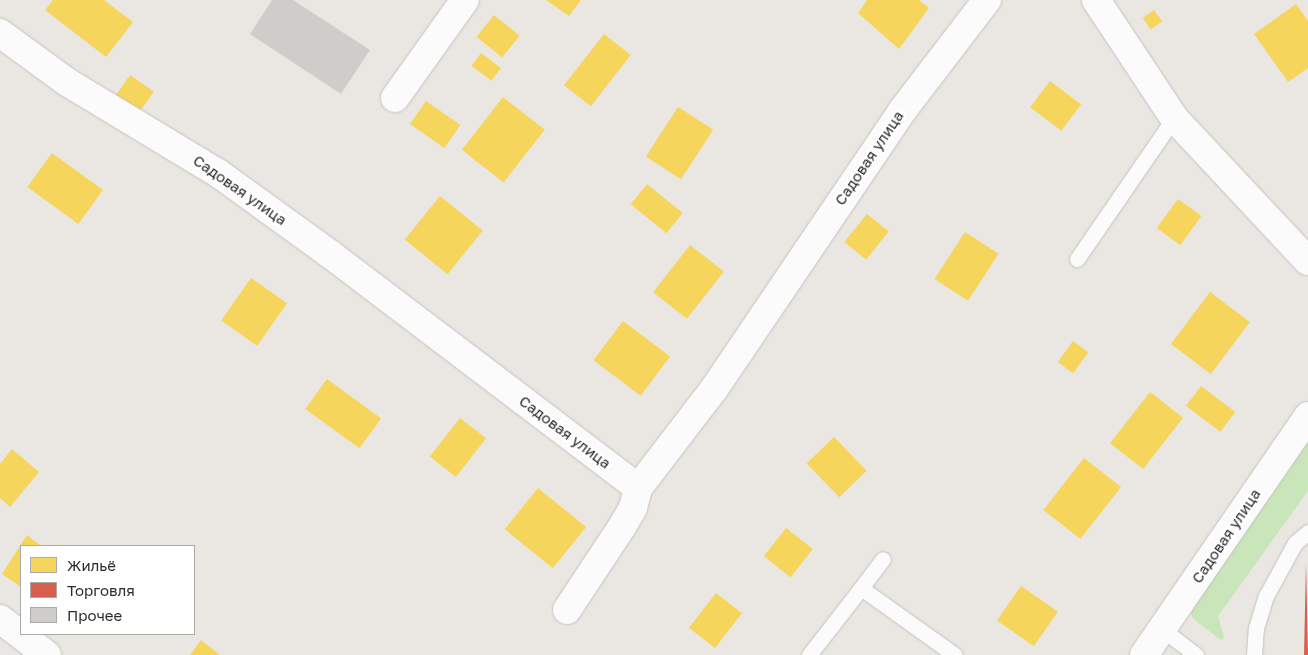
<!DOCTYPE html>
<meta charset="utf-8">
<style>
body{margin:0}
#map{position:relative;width:1308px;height:655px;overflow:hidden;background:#eae7e2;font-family:"Golos Text",sans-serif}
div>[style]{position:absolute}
.green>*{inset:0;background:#c8e6ba}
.homes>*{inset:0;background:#f6d55c;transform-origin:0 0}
.shops>*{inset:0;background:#d6604d}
.building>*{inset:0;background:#cfcdc9}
.roads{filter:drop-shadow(0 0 1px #c4c3c3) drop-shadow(0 0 1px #c4c3c3)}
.lane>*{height:15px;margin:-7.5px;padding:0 7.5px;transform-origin:7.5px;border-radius:7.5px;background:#fcfbfb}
.street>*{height:28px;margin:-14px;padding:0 14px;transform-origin:14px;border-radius:14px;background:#fcfbfb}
span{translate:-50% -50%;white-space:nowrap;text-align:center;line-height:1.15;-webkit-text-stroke:5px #fff;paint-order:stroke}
.street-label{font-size:15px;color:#2c2c2c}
.legend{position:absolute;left:20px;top:545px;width:175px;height:90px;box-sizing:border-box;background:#fff;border:1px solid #ababab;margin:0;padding:6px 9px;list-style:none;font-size:15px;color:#2c2c2c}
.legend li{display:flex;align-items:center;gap:10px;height:25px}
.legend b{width:25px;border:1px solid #ababab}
</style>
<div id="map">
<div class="green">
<div style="clip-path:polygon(1308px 443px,1308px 491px,1218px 616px,1224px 637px,1221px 640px,1197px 622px,1191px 615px,1192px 608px)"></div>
</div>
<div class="homes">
<div style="clip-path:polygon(53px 0,104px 0,133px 22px,106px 57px,45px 10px)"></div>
<div style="clip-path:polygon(546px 0,581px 0,569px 16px)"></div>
<div style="clip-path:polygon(867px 0,919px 0,929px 8px,899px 49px,858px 13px)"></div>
<div style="clip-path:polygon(1296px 4px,1308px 21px,1308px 68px,1288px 82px,1254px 34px)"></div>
<div style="left:1154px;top:10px;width:14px;height:14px;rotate:54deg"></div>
<div style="left:494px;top:15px;width:33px;height:28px;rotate:39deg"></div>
<div style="left:604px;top:34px;width:34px;height:65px;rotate:38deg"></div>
<div style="left:481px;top:53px;width:25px;height:16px;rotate:37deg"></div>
<div style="left:130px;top:75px;width:29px;height:26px;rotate:35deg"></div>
<div style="left:1050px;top:81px;width:39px;height:33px;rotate:37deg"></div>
<div style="left:503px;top:97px;width:53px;height:67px;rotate:38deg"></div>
<div style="left:426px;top:101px;width:42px;height:28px;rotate:35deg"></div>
<div style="left:678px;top:107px;width:42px;height:59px;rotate:33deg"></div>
<div style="left:52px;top:153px;width:63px;height:42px;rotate:36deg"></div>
<div style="left:647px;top:184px;width:46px;height:26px;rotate:39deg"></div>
<div style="left:440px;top:196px;width:55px;height:56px;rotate:39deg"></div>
<div style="left:1178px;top:199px;width:29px;height:36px;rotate:36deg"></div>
<div style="left:867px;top:214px;width:28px;height:36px;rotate:39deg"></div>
<div style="left:965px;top:232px;width:40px;height:56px;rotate:33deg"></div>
<div style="left:690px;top:245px;width:43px;height:60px;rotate:38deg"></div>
<div style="left:251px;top:278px;width:44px;height:52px;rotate:35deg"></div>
<div style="left:1210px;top:292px;width:50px;height:65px;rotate:37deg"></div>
<div style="left:623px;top:321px;width:59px;height:49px;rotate:37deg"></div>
<div style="left:1073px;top:341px;width:19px;height:26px;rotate:36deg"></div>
<div style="left:327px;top:379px;width:67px;height:37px;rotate:36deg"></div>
<div style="left:1201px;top:386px;width:43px;height:25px;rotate:37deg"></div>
<div style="left:1150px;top:392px;width:42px;height:65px;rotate:38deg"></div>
<div style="left:460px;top:418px;width:33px;height:49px;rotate:38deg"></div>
<div style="left:834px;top:437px;width:47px;height:38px;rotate:46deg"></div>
<div style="clip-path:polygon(12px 449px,39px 472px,10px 507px,0 498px,0 464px)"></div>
<div style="left:1084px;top:458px;width:47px;height:66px;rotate:38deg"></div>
<div style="left:538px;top:488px;width:62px;height:53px;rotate:39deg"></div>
<div style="left:786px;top:528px;width:34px;height:36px;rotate:38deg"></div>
<div style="clip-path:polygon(27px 535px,41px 546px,21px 546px,21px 587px,2px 574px)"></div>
<div style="left:1021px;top:586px;width:45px;height:42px;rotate:35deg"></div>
<div style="left:716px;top:593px;width:33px;height:44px;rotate:38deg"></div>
<div style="clip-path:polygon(201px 640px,220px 655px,190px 655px)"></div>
</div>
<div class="shops">
<div style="clip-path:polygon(1306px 563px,1308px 655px,1304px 655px)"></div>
</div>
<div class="building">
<div style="clip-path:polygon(272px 0,293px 0,370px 50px,341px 94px,250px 34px)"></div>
</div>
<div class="roads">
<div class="lane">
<div style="left:1077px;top:259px;width:171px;rotate:-55.5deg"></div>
<div style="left:861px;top:588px;width:36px;rotate:-53deg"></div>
<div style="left:1162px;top:629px;width:43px;rotate:37.4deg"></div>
<div style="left:809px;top:655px;width:85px;rotate:-52.2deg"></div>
<div style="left:861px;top:588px;width:115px;rotate:35.5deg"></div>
<div style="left:1254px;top:655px;width:27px;rotate:-86deg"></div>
<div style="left:1256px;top:628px;width:34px;rotate:-73deg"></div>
<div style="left:1266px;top:596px;width:60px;rotate:-61.3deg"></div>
<div style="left:1295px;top:543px;width:17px;rotate:-40deg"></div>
</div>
<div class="street">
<div style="left:1096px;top:0;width:141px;rotate:56.5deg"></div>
<div style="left:1174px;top:118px;width:196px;rotate:46.9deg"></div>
<div style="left:0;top:33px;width:83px;rotate:36.2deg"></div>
<div style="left:67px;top:82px;width:176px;rotate:31.1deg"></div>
<div style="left:218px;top:173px;width:138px;rotate:35.9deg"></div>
<div style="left:330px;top:254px;width:387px;rotate:37.2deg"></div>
<div style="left:395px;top:98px;width:120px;rotate:-54.5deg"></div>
<div style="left:567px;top:610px;width:102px;rotate:-56.6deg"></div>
<div style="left:623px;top:525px;width:20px;rotate:-60deg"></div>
<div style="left:633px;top:508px;width:21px;rotate:-76deg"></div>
<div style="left:638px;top:488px;width:125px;rotate:-52.5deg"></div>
<div style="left:714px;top:389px;width:336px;rotate:-55.9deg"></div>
<div style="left:902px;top:111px;width:140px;rotate:-52.6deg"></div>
<div style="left:0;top:619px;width:59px;rotate:37.5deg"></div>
<div style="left:1144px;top:655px;width:290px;rotate:-55.5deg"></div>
</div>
</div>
<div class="street-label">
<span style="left:869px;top:158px;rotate:-56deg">Садовая улица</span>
<span style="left:240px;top:190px;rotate:35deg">Садовая улица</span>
<span style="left:565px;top:432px;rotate:37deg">Садовая улица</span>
<span style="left:1226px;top:536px;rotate:-56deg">Садовая улица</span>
</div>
<ul class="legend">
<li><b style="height:14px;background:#f6d55c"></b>Жильё</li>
<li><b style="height:14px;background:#d6604d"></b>Торговля</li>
<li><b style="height:14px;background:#cfcdc9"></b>Прочее</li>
</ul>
</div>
